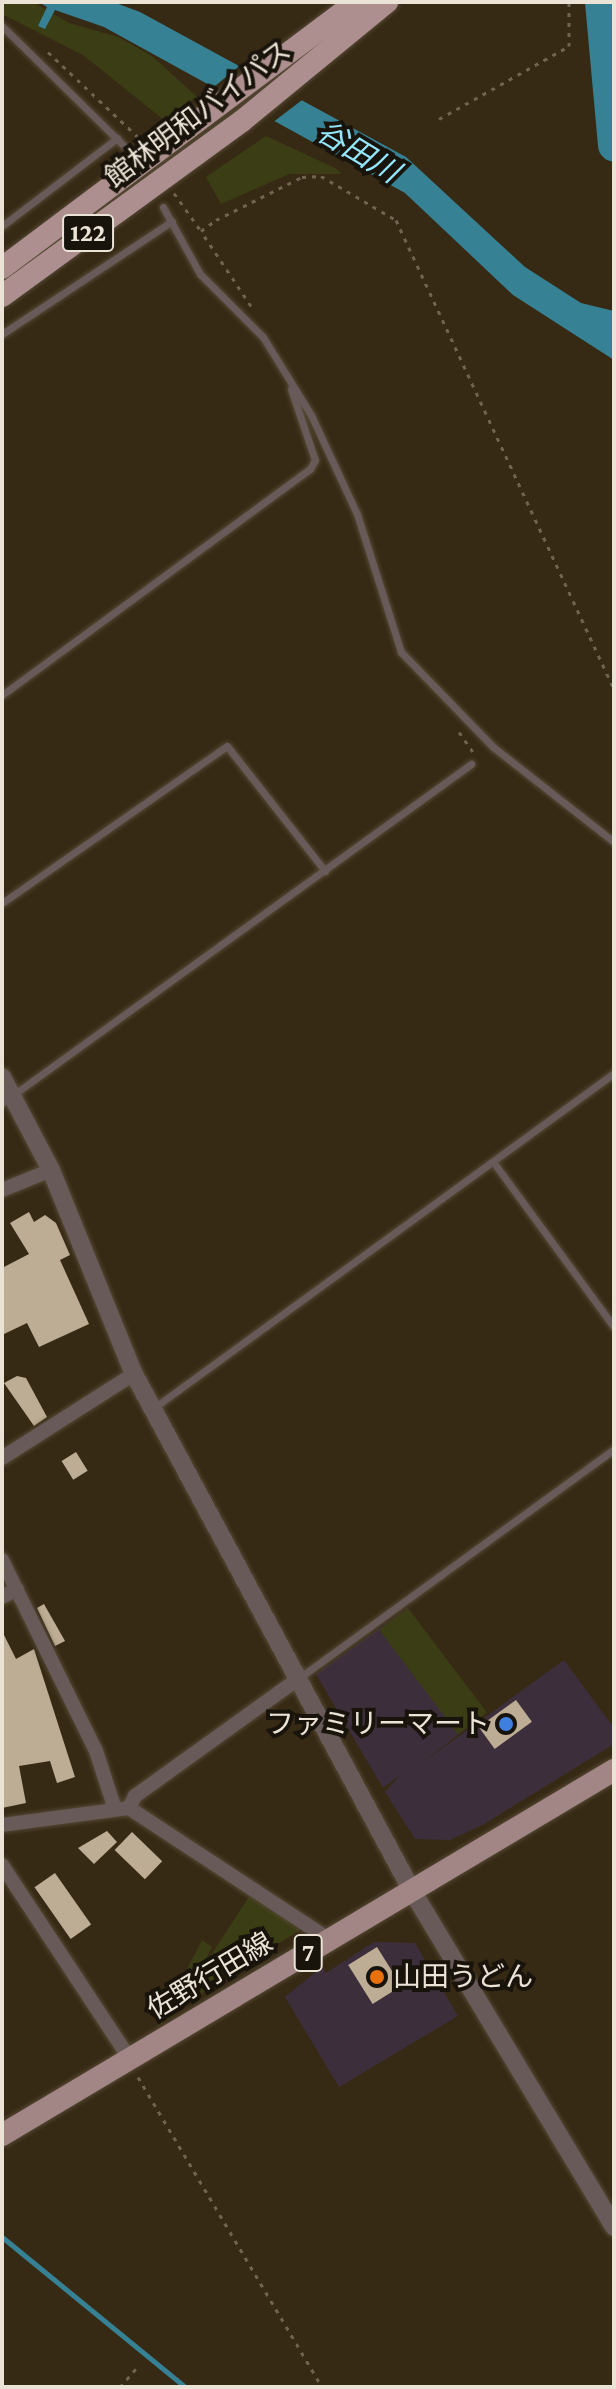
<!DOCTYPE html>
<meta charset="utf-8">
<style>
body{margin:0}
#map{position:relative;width:616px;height:2389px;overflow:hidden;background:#372a15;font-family:"Crimson Pro","Noto Sans JP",serif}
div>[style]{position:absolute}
.commercial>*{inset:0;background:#3d2e3b}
.green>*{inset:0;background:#3b3d14;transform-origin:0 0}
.water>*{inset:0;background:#368194}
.pier>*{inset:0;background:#372a15}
.stream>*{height:5px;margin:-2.5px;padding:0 2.5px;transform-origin:2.5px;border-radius:2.5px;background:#368194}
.river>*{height:32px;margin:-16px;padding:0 16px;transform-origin:16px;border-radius:16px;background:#368194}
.building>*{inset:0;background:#bdad95;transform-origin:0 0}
.path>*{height:3px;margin-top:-1.5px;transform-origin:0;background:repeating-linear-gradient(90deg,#6f6351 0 4px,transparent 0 10px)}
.roads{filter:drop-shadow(0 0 2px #544834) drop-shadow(0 0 2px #544834)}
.service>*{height:7px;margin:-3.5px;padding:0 3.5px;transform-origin:3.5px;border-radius:3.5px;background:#675a59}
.minor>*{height:14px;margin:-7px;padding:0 7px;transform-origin:7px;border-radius:7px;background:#675a59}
.tertiary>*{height:18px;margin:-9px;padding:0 9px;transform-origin:9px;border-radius:9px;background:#675a59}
.primary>*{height:22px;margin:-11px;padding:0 11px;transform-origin:11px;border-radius:11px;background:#a18685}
.trunk>*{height:22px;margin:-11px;padding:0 11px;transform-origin:11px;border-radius:11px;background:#ac8f8e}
.dots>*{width:22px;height:22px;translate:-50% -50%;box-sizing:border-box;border:4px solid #19140b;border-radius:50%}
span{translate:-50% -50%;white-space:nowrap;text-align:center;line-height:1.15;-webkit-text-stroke:8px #19140b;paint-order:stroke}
.shield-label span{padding:2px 6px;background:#19140b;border:2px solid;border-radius:6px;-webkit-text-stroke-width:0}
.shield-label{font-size:26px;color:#ece3d7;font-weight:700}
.street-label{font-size:28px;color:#ece3d7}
.poi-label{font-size:28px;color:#ece3d7}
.right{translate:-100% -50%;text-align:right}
.left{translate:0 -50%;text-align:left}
.water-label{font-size:30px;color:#93e7fe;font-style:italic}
.frame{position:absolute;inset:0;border:4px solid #ece3d7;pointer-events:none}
</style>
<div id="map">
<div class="commercial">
<div style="clip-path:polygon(408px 1608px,486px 1713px,422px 1763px,564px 1660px,614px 1728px,614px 1744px,484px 1824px,450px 1840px,415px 1839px,385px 1792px,400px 1775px,383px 1788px,316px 1674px)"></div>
<div style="clip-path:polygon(374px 1942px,415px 1943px,458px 2016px,339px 2087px,285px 1997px,322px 1967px,326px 1973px)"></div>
</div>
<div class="green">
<div style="clip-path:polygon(2px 2px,33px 2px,69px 23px,118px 37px,152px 56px,197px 97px,164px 120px,83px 55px,2px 14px)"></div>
<div style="clip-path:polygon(266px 136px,337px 169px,341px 174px,289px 174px,221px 204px,206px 177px)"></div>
<div style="left:408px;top:1608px;width:131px;height:36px;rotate:53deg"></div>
<div style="clip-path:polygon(252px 1892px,305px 1927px,222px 1979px,204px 1966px)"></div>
<div style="clip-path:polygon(202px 1940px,212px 1947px,202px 1967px,221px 1980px,157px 2027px)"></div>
</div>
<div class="water">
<div style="clip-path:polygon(39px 2px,113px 2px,140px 12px,406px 157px,525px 267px,581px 303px,614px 311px,614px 360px,513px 295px,405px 193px,104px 27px,55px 10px,45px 29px,38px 26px,47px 7px)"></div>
</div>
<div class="pier">
<div style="clip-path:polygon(243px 63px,306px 97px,268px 126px,209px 91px)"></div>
</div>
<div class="stream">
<div style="left:2px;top:2237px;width:237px;rotate:39.3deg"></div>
</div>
<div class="river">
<div style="left:601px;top:2px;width:144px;rotate:84.8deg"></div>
</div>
<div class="building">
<div style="clip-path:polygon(29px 1212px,34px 1222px,45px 1215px,56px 1223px,70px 1255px,60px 1260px,89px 1324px,39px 1347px,27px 1323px,2px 1335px,2px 1268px,29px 1254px,10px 1223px)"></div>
<div style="clip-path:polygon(17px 1376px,26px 1378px,47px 1417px,34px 1426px,4px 1383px)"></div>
<div style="left:76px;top:1452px;width:22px;height:17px;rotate:58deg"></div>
<div style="clip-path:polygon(44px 1604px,65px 1641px,55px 1646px,37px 1608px)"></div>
<div style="clip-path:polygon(2px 1631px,16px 1659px,34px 1649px,75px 1777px,57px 1783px,50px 1761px,19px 1766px,26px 1803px,2px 1808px)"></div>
<div style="left:516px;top:1700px;width:27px;height:46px;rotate:54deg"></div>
<div style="clip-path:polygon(107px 1831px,117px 1842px,94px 1864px,78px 1848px)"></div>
<div style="left:132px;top:1832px;width:42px;height:25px;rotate:44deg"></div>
<div style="left:55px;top:1873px;width:63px;height:25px;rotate:55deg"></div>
<div style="left:377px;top:1947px;width:46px;height:34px;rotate:58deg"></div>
</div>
<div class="path">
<div style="left:48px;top:52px;width:128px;rotate:43.4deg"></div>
<div style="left:439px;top:119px;width:149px;rotate:-29.3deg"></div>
<div style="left:569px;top:46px;width:44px;rotate:-90deg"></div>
<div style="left:174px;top:193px;width:47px;rotate:54.6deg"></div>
<div style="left:251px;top:306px;width:90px;rotate:-123.7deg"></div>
<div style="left:201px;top:231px;width:19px;rotate:-36deg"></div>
<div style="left:216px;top:220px;width:96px;rotate:-26.6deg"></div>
<div style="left:302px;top:177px;width:19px;rotate:-3deg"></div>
<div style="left:321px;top:176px;width:87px;rotate:30.4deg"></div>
<div style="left:396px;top:220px;width:517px;rotate:65.07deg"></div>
<div style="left:459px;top:732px;width:24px;rotate:55deg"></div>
<div style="left:138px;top:2077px;width:360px;rotate:59.3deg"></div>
<div style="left:120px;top:2387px;width:29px;rotate:-49deg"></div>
</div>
<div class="roads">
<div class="service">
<div style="left:2px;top:26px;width:174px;rotate:44.5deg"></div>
<div style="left:163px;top:207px;width:77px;rotate:61.1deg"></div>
<div style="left:200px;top:274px;width:89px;rotate:45deg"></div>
<div style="left:263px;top:337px;width:92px;rotate:58.4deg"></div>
<div style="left:311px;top:415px;width:109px;rotate:65.1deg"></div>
<div style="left:357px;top:514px;width:145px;rotate:72.3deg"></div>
<div style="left:401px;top:652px;width:132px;rotate:45.9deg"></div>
<div style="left:493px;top:747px;width:154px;rotate:38.1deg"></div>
<div style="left:2px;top:226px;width:145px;rotate:-37.4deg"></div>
<div style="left:2px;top:334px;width:204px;rotate:-33.6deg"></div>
<div style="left:2px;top:695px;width:382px;rotate:-36.3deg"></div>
<div style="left:310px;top:469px;width:10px;rotate:-61deg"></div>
<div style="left:315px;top:460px;width:75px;rotate:-108.7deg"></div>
<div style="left:2px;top:903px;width:274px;rotate:-34.9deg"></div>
<div style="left:227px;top:746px;width:159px;rotate:51.9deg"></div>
<div style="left:2px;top:1103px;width:579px;rotate:-35.86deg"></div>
<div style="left:494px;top:1163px;width:203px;rotate:53.8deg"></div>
<div style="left:155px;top:1407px;width:568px;rotate:-36.04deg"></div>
<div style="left:299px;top:1678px;width:389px;rotate:-36deg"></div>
</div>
<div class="minor">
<div style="left:2px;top:1190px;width:53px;rotate:-22.2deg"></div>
<div style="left:2px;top:1458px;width:156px;rotate:-32.5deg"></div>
<div style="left:2px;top:1560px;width:213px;rotate:63.8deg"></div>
<div style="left:96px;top:1751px;width:61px;rotate:71.9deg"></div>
<div style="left:2px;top:1597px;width:17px;rotate:-28deg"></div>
<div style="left:129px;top:1808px;width:13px;rotate:-63deg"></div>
<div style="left:135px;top:1796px;width:201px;rotate:-35.7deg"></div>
<div style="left:2px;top:1825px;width:128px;rotate:-7.6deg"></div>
<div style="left:129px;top:1808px;width:240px;rotate:33.3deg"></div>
<div style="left:2px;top:1865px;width:232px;rotate:56.6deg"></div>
</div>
<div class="tertiary">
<div style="left:2px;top:1077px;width:105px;rotate:62.2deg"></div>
<div style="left:51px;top:1170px;width:220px;rotate:67.9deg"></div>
<div style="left:134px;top:1374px;width:585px;rotate:61.73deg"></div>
<div style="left:411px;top:1889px;width:394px;rotate:59deg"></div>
</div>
<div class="primary">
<div style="left:2px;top:2135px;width:713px;rotate:-30.81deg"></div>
</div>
<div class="trunk">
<div style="left:2px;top:268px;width:443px;rotate:-36.9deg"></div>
<div style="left:2px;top:296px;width:297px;rotate:-36.1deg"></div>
<div style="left:242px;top:121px;width:188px;rotate:-39.4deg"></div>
</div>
</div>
<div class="dots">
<div style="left:506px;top:1724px;background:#3f7fe0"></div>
<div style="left:377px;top:1977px;background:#e8710a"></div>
</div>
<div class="shield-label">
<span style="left:88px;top:233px">122</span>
<span style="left:308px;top:1953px">7</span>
</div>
<div class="street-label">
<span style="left:198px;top:114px;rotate:-37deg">館林明和バイパス</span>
<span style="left:210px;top:1976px;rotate:-31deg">佐野行田線</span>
</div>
<div class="poi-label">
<span class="right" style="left:490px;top:1724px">ファミリーマート</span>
<span class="left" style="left:393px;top:1977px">山田うどん</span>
</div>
<div class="water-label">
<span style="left:358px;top:152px;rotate:31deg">谷田川</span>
</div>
<div class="frame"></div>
</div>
